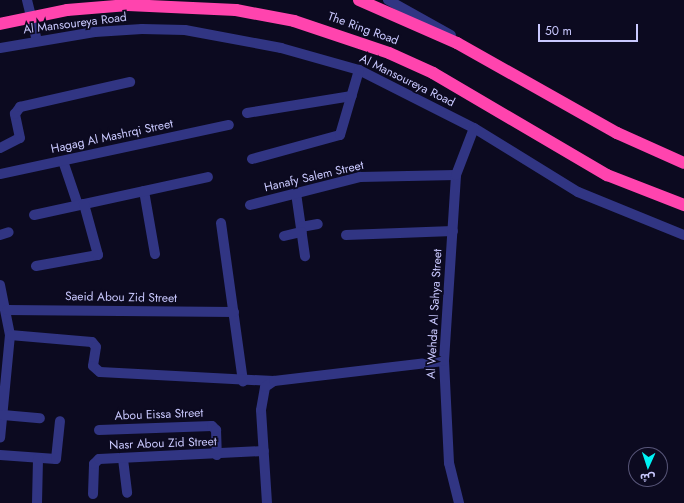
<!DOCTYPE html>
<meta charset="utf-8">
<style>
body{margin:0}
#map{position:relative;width:684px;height:503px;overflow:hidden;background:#0c0a20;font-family:Jost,"Noto Sans Arabic",sans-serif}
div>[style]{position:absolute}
.street>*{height:10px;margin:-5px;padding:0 5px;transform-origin:5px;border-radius:5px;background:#313583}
.highway>*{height:12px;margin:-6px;padding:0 6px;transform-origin:6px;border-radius:6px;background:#ff44ae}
span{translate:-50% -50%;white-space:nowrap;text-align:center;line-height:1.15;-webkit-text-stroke:3.5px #0c0a20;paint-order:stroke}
.street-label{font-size:12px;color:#cac9ff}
.north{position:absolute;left:628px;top:447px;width:40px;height:40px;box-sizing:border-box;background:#0c0a20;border:1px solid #585679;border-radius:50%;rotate:183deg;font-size:11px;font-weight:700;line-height:16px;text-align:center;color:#cac9ff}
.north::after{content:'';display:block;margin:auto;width:14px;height:18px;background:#00f1f4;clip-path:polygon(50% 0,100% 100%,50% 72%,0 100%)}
.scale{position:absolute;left:538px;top:24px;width:100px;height:18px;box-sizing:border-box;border:2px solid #cac9ff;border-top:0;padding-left:5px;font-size:12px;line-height:14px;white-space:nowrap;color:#cac9ff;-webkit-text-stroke:3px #0c0a20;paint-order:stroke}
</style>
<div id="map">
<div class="street">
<div style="left:27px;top:0;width:42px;rotate:76.3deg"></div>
<div style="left:388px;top:0;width:72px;rotate:29.1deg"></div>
<div style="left:0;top:48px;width:96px;rotate:-9.6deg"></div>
<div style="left:95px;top:32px;width:47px;rotate:-3.7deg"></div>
<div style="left:142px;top:29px;width:43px;rotate:1.3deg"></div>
<div style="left:185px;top:30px;width:98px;rotate:10.6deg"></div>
<div style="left:281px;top:48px;width:81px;rotate:15.8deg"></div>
<div style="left:359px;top:70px;width:129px;rotate:26.8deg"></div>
<div style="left:474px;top:128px;width:122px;rotate:31.6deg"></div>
<div style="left:578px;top:192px;width:114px;rotate:22.1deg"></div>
<div style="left:247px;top:113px;width:106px;rotate:-9.2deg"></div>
<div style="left:0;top:148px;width:22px;rotate:-27deg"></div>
<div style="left:20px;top:138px;width:25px;rotate:-102deg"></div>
<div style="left:15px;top:114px;width:9px;rotate:-54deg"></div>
<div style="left:20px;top:107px;width:113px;rotate:-12.8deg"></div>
<div style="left:252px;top:159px;width:91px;rotate:-15.3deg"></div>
<div style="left:340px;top:135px;width:68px;rotate:-73.7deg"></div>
<div style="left:63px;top:161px;width:46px;rotate:71.2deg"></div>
<div style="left:0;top:174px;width:234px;rotate:-12.1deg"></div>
<div style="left:144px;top:191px;width:64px;rotate:80.1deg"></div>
<div style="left:296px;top:193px;width:64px;rotate:81.9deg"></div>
<div style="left:250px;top:205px;width:114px;rotate:-14.3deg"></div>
<div style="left:360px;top:177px;width:96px;rotate:-1.2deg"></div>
<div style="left:34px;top:215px;width:178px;rotate:-12.3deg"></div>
<div style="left:221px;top:223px;width:160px;rotate:82.1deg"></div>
<div style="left:301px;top:227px;width:17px;rotate:-10deg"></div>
<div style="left:0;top:235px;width:9px;rotate:-18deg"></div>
<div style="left:346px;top:235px;width:107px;rotate:-2.1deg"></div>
<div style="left:284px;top:236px;width:18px;rotate:-13deg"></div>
<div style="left:36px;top:266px;width:63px;rotate:-10.1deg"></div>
<div style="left:98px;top:255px;width:53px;rotate:-105.4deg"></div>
<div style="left:0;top:285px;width:51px;rotate:78.7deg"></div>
<div style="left:10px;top:335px;width:103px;rotate:95.5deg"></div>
<div style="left:7px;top:310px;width:227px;rotate:0.5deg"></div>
<div style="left:10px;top:335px;width:82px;rotate:4.9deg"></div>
<div style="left:92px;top:342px;width:6px;rotate:51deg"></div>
<div style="left:96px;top:347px;width:19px;rotate:99deg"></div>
<div style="left:93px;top:366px;width:9px;rotate:41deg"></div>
<div style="left:100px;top:372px;width:174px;rotate:3deg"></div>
<div style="left:3px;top:415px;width:37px;rotate:5deg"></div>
<div style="left:99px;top:430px;width:113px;rotate:-2deg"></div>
<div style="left:212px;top:426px;width:6px;rotate:45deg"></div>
<div style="left:216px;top:430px;width:25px;rotate:88deg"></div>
<div style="left:0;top:455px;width:56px;rotate:4.1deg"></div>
<div style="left:56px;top:459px;width:38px;rotate:-84deg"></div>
<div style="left:123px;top:459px;width:34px;rotate:83deg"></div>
<div style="left:93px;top:494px;width:30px;rotate:-88deg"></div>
<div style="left:94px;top:464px;width:7px;rotate:-45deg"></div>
<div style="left:99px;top:459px;width:165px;rotate:-2.8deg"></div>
<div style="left:37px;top:503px;width:45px;rotate:-88.7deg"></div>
<div style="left:267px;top:503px;width:93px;rotate:-93.7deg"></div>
<div style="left:261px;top:410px;width:23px;rotate:-80deg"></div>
<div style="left:265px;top:387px;width:11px;rotate:-34deg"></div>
<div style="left:274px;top:381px;width:171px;rotate:-6.7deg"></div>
<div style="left:459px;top:503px;width:41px;rotate:-104deg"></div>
<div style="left:449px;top:463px;width:102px;rotate:-92.8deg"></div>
<div style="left:444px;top:361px;width:186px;rotate:-86.3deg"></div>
<div style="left:456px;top:175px;width:50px;rotate:-69deg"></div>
</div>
<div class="highway">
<div style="left:359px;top:0;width:107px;rotate:23.7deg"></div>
<div style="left:457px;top:43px;width:184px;rotate:29.4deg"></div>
<div style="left:617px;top:133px;width:73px;rotate:24.1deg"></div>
<div style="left:0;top:24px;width:68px;rotate:-11.8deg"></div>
<div style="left:67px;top:10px;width:61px;rotate:-4.7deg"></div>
<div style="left:128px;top:5px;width:108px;rotate:2.7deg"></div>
<div style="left:236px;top:10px;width:59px;rotate:10.7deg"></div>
<div style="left:294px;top:21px;width:100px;rotate:18.6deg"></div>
<div style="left:389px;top:53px;width:48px;rotate:24.4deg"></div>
<div style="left:433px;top:73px;width:202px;rotate:30.4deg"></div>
<div style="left:607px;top:175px;width:83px;rotate:21.3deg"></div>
</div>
<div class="street-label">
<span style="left:75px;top:24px;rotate:-7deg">Al Mansoureya Road</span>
<span style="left:363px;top:29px;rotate:20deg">The Ring Road</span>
<span style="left:407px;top:81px;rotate:26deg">Al Mansoureya Road</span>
<span style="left:112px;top:137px;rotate:-12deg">Hagag Al Mashrqi Street</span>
<span style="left:314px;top:177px;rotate:-13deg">Hanafy Salem Street</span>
<span style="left:121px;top:298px;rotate:1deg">Saeid Abou Zid Street</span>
<span style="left:435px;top:314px;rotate:-87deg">Al Wehda Al Sahya Street</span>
<span style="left:159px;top:415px;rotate:-2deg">Abou Eissa Street</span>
<span style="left:163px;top:444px;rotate:-2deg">Nasr Abou Zid Street</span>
</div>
<div class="north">ش</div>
<div class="scale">50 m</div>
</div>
